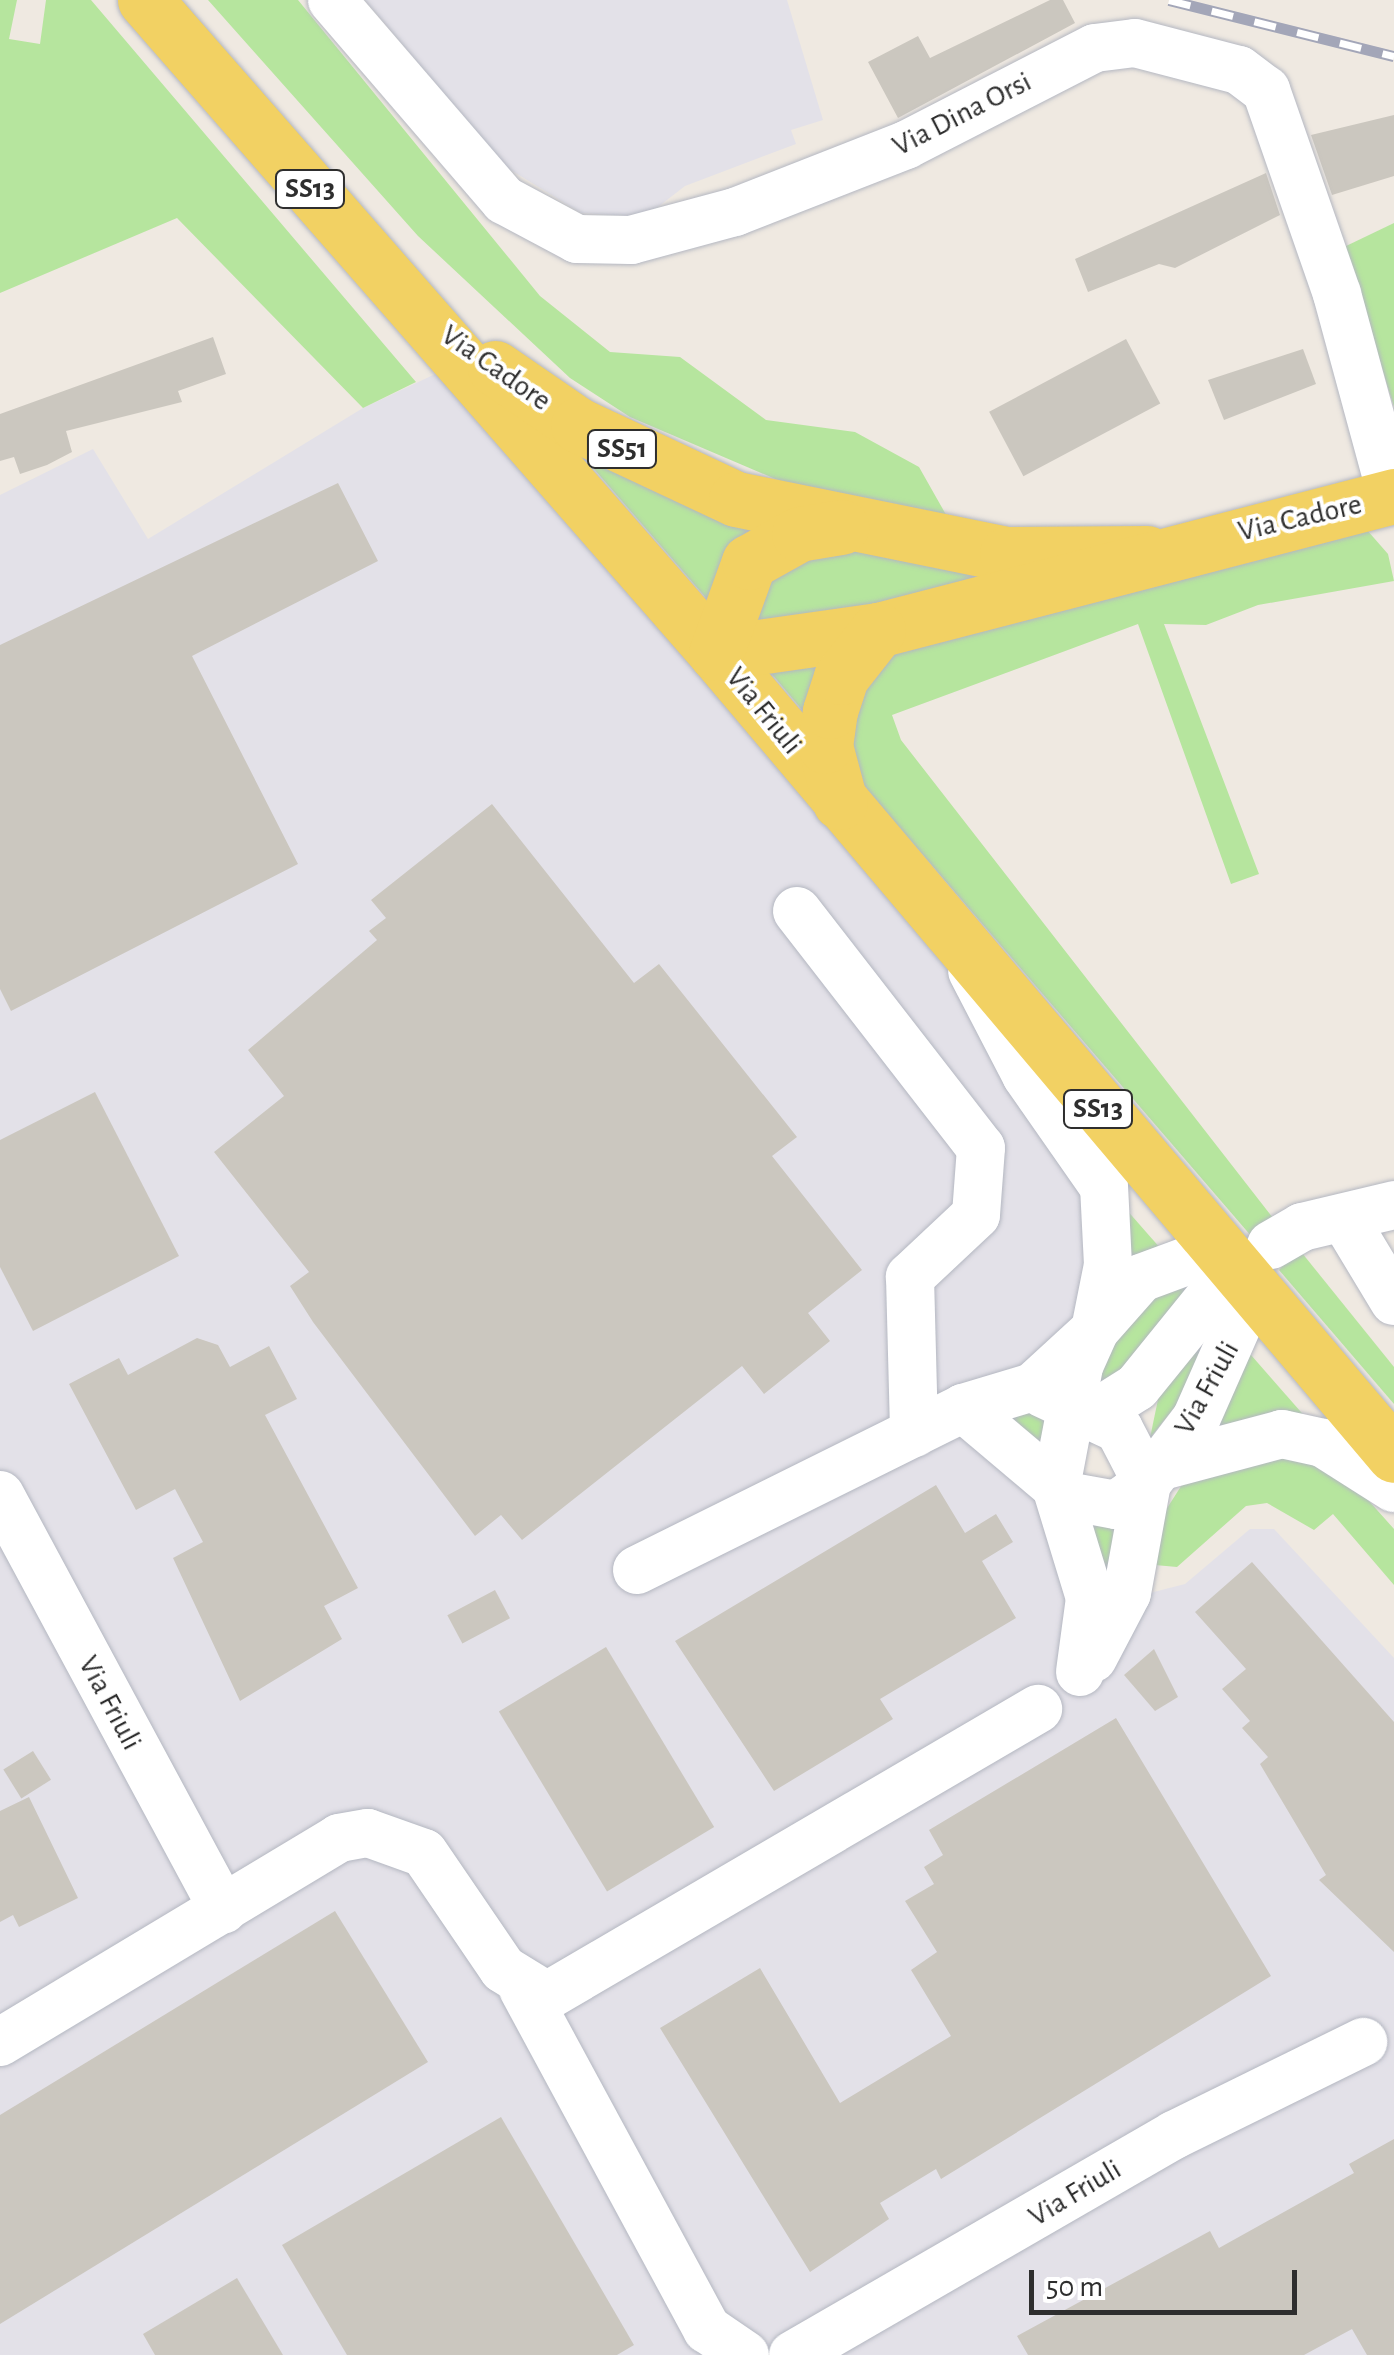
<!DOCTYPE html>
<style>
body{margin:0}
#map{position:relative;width:1394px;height:2355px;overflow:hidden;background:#efe9e1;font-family:"Alegreya Sans",sans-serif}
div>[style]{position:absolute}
.industrial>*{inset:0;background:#e3e1e8}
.green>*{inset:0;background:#b6e59e}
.building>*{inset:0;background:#cbc7bf;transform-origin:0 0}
.roads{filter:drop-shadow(0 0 2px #b4b7c1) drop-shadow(0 0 2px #b4b7c1)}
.minor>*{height:48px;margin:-24px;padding:0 24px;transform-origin:24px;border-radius:24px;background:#fff}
.major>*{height:55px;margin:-27.5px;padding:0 27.5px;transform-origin:27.5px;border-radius:27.5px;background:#f2d163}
.rail>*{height:11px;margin-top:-5.5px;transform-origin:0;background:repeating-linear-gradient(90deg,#fff 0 22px,#a3a6b8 0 44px);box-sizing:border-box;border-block:2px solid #a3a6b8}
span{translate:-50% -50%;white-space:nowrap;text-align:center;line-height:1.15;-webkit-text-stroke:8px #fff;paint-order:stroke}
.shield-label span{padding:2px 8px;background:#fff;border:2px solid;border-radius:8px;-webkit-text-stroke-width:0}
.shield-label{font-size:28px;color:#2e2e2e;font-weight:700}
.street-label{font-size:30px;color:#2e2e2e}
.scale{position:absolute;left:1029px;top:2270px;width:268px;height:45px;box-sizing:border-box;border:5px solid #2e2e2e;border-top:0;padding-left:12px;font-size:30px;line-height:35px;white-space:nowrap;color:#2e2e2e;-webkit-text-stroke:8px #fff;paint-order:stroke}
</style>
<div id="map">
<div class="industrial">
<div style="clip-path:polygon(365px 0,787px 0,823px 120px,791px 130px,796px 144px,685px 186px,645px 217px,581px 213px,506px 167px)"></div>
<div style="clip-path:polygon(463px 361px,716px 653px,1095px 1166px,1095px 1330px,965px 1407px,1142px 1595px,1185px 1584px,1250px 1529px,1274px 1529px,1394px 1658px,1394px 2355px,0 2355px,0 495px,93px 449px,148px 539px,363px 408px)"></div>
</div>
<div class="green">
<div style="clip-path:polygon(0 0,17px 0,9px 39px,40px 44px,46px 0,91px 0,416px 382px,363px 408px,177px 218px,0 293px)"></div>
<div style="clip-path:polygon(208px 0,298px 0,540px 296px,610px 352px,680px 357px,766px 420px,855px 432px,919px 467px,953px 527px,834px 504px,630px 417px,570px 378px,418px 236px)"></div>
<div style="clip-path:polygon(1394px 223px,1394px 407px,1344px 247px)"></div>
<div style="clip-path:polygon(589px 460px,757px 526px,707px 599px,594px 469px)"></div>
<div style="clip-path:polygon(1367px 530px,1388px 554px,1394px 581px,1258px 605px,1206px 625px,1164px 624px,1259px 874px,1231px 884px,1138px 624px,892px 715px,901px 740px,1273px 1218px,1252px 1237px,867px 790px,853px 765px,850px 689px,884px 648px)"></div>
<div style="clip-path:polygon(812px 544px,1028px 566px,843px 615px,740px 624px,748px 595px)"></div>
<div style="clip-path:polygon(829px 651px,803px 711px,771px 673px)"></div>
<div style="clip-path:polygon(1125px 1208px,1161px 1249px,1122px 1260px)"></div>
<div style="clip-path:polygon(1298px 1248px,1394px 1367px,1394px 1404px,1279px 1270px)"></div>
<div style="clip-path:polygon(1197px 1283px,1152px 1344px,1095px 1394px,1108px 1351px,1149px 1295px)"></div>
<div style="clip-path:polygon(1215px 1310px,1209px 1364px,1150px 1438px,1161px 1385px)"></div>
<div style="clip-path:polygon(1251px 1355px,1308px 1420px,1205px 1434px,1249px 1355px)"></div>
<div style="clip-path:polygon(1026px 1411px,1046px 1414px,1041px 1448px,1010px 1418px)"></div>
<div style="clip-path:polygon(1291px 1452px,1353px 1483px,1394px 1529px,1394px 1585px,1333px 1514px,1314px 1530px,1267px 1503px,1246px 1506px,1177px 1567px,1155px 1565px,1162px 1516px,1185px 1480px)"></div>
<div style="clip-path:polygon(1118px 1523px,1108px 1581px,1091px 1526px)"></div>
</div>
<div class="building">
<div style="clip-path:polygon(1050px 0,1063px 0,1075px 23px,898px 118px,868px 62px,918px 36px,930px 58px)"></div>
<div style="clip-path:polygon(1394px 115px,1394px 176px,1332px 195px,1311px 135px)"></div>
<div style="clip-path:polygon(1266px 173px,1280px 215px,1175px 268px,1159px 264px,1088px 292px,1075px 259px)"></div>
<div style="clip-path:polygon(213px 337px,226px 374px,178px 391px,182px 402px,66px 431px,72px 452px,47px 465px,20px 474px,14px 457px,0 461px,0 414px)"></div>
<div style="left:1126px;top:339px;width:73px;height:155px;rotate:62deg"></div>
<div style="clip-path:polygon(1303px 349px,1316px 384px,1224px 420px,1208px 380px)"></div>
<div style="clip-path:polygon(338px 483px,378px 561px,192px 656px,298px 864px,11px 1011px,0 989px,0 645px)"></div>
<div style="clip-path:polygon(492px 804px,634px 983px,659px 964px,797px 1137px,772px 1156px,862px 1270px,808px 1313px,830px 1341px,764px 1394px,742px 1366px,522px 1540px,501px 1515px,475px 1536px,313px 1322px,290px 1286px,309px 1272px,214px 1152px,284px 1096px,248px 1050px,377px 940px,369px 931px,386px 918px,371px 900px)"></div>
<div style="clip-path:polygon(95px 1092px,179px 1256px,33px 1331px,0 1267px,0 1140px)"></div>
<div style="clip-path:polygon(197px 1338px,218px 1345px,230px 1367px,269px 1346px,297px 1399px,265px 1415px,358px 1588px,324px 1606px,342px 1639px,240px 1701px,173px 1558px,203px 1542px,175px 1489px,136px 1510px,69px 1384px,119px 1358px,128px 1375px)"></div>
<div style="clip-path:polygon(936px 1485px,965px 1533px,996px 1514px,1013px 1542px,982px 1561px,1016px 1618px,880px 1699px,893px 1719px,774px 1791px,675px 1641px)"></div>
<div style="clip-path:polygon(1252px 1562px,1394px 1722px,1394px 1952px,1319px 1880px,1326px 1875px,1260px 1764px,1268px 1757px,1242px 1728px,1250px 1721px,1222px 1689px,1246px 1669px,1195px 1612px)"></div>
<div style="left:495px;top:1590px;width:32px;height:54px;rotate:62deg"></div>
<div style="left:606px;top:1647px;width:210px;height:125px;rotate:59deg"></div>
<div style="clip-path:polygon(1154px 1649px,1178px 1697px,1155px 1711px,1124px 1675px)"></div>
<div style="clip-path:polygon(1116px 1718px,1271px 1976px,941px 2179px,936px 2169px,880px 2203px,889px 2219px,810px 2272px,660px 2028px,760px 1968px,840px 2103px,951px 2036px,911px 1970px,937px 1952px,905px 1901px,934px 1884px,924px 1867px,943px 1855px,929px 1830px)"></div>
<div style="left:33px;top:1751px;width:34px;height:35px;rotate:58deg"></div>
<div style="clip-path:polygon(29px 1797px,78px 1898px,19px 1927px,13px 1915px,0 1922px,0 1811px)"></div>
<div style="clip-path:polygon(335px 1911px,428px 2062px,0 2324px,0 2115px)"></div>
<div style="clip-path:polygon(501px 2117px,634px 2345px,617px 2355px,347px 2355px,282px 2245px)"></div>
<div style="clip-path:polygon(1394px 2139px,1394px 2355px,1367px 2355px,1352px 2329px,1304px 2355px,1028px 2355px,1017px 2336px,1210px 2231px,1219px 2248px,1354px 2173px,1349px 2164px)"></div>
<div style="clip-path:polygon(237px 2278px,283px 2355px,155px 2355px,143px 2334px)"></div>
</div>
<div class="roads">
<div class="minor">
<div style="left:332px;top:0;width:264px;rotate:49.3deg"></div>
<div style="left:504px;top:200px;width:83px;rotate:28.1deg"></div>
<div style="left:577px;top:239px;width:54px;rotate:1.1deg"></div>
<div style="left:631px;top:240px;width:108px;rotate:-15.1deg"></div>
<div style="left:735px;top:212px;width:184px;rotate:-21.4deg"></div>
<div style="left:906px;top:145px;width:212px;rotate:-27.2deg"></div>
<div style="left:1095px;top:48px;width:40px;rotate:-7.1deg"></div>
<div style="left:1135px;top:43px;width:107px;rotate:14.6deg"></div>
<div style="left:1239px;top:70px;width:34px;rotate:37deg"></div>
<div style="left:1266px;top:90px;width:216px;rotate:70.8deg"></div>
<div style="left:1337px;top:294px;width:209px;rotate:74.8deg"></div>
<div style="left:797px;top:911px;width:300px;rotate:52.2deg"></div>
<div style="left:981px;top:1148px;width:67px;rotate:94.3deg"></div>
<div style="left:976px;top:1215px;width:91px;rotate:136.8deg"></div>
<div style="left:910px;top:1277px;width:156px;rotate:88.5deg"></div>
<div style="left:1344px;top:1218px;width:97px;rotate:58.9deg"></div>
<div style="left:1271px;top:1245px;width:36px;rotate:-30deg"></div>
<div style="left:1302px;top:1227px;width:95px;rotate:-13.4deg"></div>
<div style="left:1042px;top:1393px;width:85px;rotate:25.1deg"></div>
<div style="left:1119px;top:1429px;width:61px;rotate:62.6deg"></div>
<div style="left:963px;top:1408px;width:136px;rotate:40.2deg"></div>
<div style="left:1067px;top:1496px;width:50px;rotate:10.4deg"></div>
<div style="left:1116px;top:1505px;width:38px;rotate:-35deg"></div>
<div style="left:1147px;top:1483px;width:81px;rotate:-52.6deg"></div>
<div style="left:1196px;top:1419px;width:141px;rotate:-66.2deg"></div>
<div style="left:1091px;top:1416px;width:54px;rotate:-32.2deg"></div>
<div style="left:1137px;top:1387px;width:116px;rotate:-51deg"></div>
<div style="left:1158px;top:1467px;width:128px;rotate:-14.9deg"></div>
<div style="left:1282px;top:1434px;width:42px;rotate:12.4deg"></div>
<div style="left:1323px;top:1443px;width:84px;rotate:32.4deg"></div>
<div style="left:0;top:1495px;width:471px;rotate:61.7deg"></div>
<div style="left:637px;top:1570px;width:364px;rotate:-26.4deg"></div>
<div style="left:963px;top:1408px;width:73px;rotate:-16.7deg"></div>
<div style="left:1033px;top:1387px;width:84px;rotate:-42.6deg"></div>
<div style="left:1095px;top:1330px;width:66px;rotate:-78.7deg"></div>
<div style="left:1108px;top:1265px;width:78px;rotate:-92.9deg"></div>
<div style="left:1104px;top:1187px;width:136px;rotate:-124.9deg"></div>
<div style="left:1026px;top:1075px;width:117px;rotate:-117.4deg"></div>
<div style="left:1093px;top:1658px;width:73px;rotate:-62.4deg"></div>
<div style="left:1127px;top:1593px;width:112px;rotate:-79.7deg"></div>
<div style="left:1080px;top:1672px;width:75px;rotate:-82.3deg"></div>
<div style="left:1090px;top:1598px;width:116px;rotate:-107deg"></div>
<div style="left:1056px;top:1487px;width:123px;rotate:-79.2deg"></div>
<div style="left:1079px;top:1366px;width:39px;rotate:-66deg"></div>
<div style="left:1095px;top:1330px;width:69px;rotate:-48.5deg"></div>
<div style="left:1141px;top:1278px;width:54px;rotate:-20.4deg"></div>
<div style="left:1192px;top:1259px;width:38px;rotate:7deg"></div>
<div style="left:523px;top:1989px;width:387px;rotate:61.6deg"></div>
<div style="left:707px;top:2329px;width:46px;rotate:34.4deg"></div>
<div style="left:0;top:2042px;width:396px;rotate:-31deg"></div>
<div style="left:339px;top:1838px;width:29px;rotate:-10deg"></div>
<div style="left:368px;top:1833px;width:59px;rotate:19.7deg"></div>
<div style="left:424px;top:1853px;width:140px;rotate:55.7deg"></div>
<div style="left:503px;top:1969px;width:52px;rotate:31.5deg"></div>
<div style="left:547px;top:1996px;width:569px;rotate:-30.31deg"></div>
<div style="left:793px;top:2355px;width:440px;rotate:-30deg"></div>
<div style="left:1174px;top:2135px;width:211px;rotate:-26.2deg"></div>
</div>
<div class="major">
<div style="left:145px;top:0;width:867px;rotate:48.83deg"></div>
<div style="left:716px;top:653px;width:1050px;rotate:49.79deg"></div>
<div style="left:495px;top:368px;width:101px;rotate:34.5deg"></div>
<div style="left:578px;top:425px;width:174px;rotate:25.1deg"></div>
<div style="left:736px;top:499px;width:277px;rotate:11.5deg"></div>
<div style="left:1007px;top:554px;width:140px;rotate:-0.4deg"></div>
<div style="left:716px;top:653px;width:164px;rotate:-8.1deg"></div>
<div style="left:878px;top:630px;width:533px;rotate:-14.56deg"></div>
<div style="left:716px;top:653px;width:97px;rotate:-70.1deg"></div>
<div style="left:749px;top:562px;width:57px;rotate:-29.2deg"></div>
<div style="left:799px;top:534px;width:43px;rotate:-9.5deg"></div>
<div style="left:840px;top:802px;width:58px;rotate:-105deg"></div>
<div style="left:825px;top:746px;width:35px;rotate:-82deg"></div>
<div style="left:830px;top:711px;width:36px;rotate:-72deg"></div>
<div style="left:841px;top:677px;width:60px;rotate:-51.8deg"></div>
</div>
</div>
<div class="rail">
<div style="left:1169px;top:0;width:232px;rotate:14deg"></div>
</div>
<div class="shield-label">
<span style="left:310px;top:189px">SS13</span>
<span style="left:622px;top:449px">SS51</span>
<span style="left:1098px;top:1109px">SS13</span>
</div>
<div class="street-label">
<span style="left:962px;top:114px;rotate:-27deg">Via Dina Orsi</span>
<span style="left:496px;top:368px;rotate:35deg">Via Cadore</span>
<span style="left:1300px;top:518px;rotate:-13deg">Via Cadore</span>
<span style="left:764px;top:711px;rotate:51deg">Via Friuli</span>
<span style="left:1207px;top:1388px;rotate:-61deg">Via Friuli</span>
<span style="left:110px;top:1703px;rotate:62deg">Via Friuli</span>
<span style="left:1075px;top:2193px;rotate:-31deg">Via Friuli</span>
</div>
<div class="scale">50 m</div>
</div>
